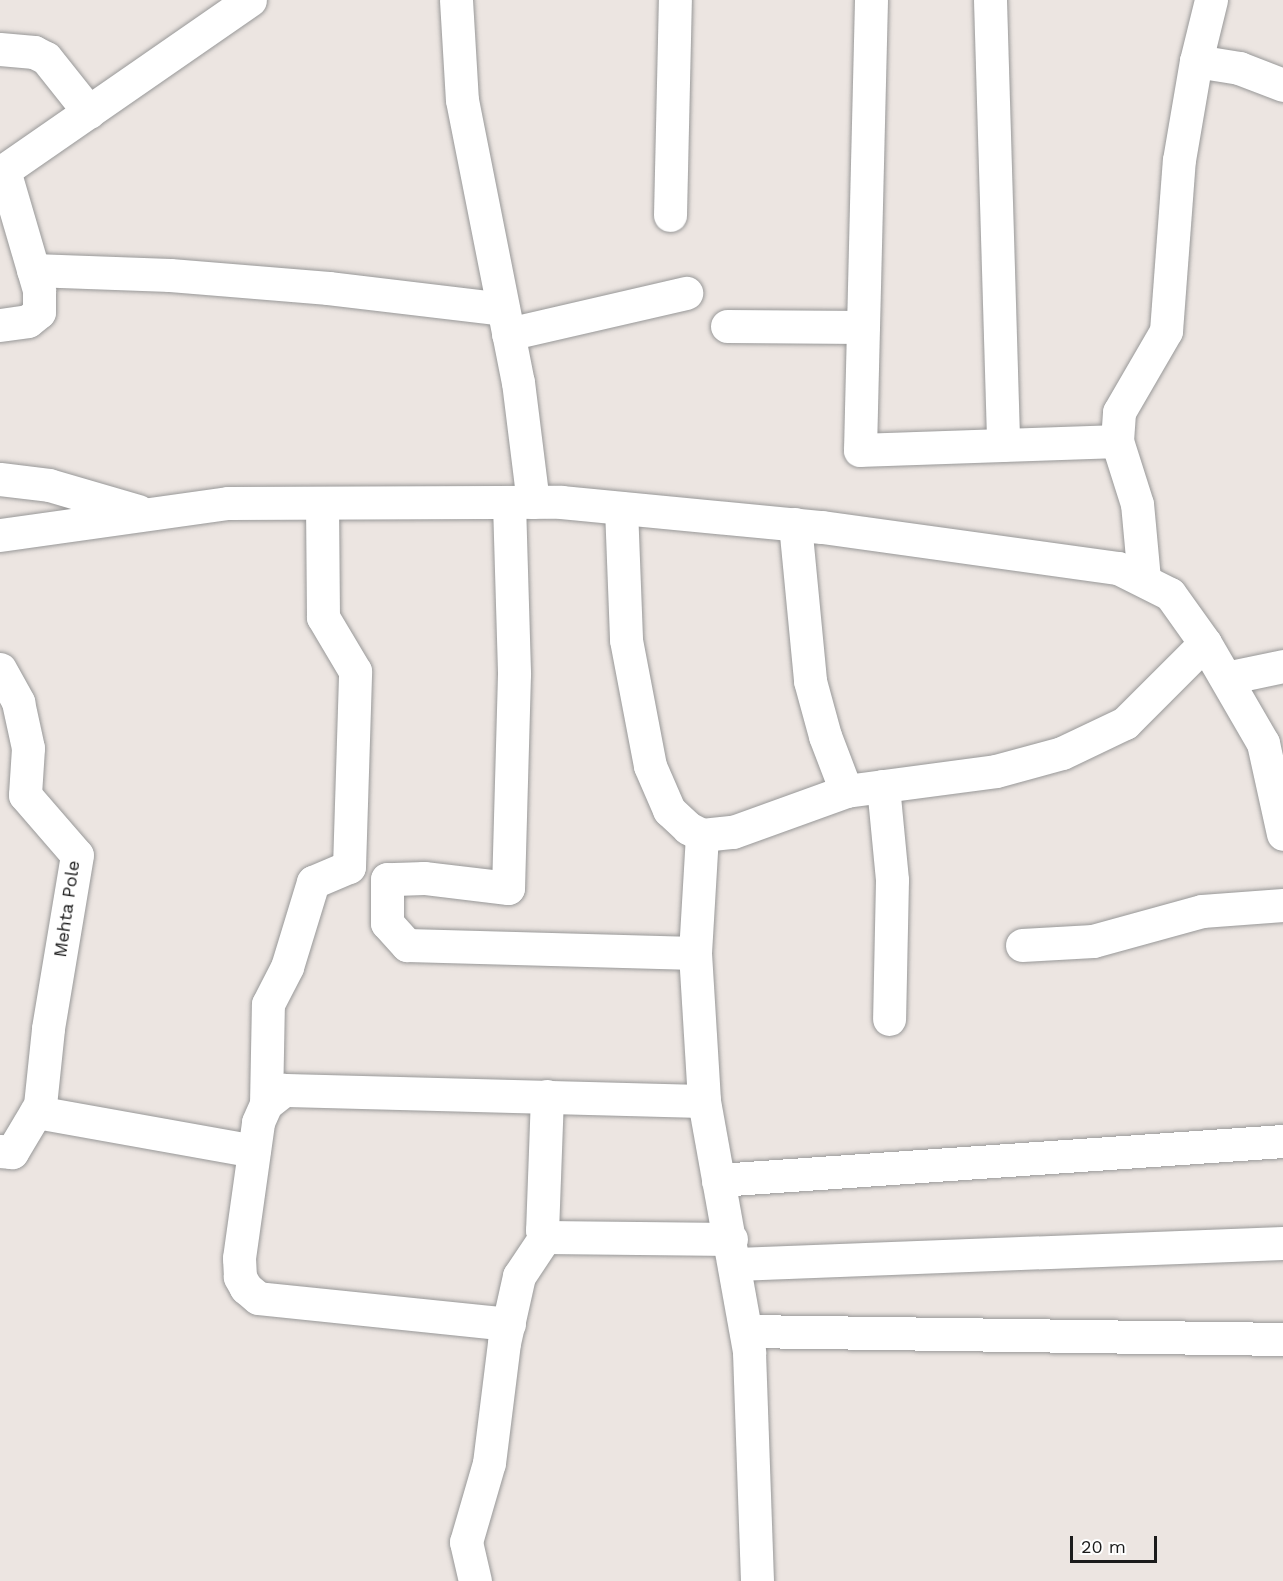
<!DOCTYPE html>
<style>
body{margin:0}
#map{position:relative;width:1283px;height:1581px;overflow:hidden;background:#ece5e1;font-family:"Work Sans",sans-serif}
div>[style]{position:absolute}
.roads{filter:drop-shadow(0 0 2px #989898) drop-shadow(0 0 2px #989898)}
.street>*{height:33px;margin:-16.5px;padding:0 16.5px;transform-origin:16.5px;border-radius:16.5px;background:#fff}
span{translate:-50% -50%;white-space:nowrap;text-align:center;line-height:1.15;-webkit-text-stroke:5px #fff;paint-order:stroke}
.street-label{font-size:18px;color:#1b1b1b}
.scale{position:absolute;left:1070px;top:1536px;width:87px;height:27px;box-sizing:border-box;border:3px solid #1b1b1b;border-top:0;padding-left:8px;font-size:18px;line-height:21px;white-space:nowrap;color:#1b1b1b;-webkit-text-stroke:4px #fff;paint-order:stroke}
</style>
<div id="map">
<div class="roads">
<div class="street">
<div style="left:456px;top:0;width:100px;rotate:86.6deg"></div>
<div style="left:462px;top:100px;width:288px;rotate:78.8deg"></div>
<div style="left:518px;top:382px;width:121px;rotate:82.9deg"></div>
<div style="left:871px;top:0;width:450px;rotate:91.4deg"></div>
<div style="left:860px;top:450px;width:257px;rotate:-2deg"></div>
<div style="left:990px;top:0;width:445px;rotate:88.3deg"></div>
<div style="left:0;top:49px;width:34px;rotate:5deg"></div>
<div style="left:34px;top:52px;width:13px;rotate:27deg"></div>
<div style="left:46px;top:58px;width:69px;rotate:51.5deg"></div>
<div style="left:1196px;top:61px;width:44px;rotate:9.2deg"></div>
<div style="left:1239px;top:68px;width:47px;rotate:21.1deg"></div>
<div style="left:0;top:173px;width:304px;rotate:-34.7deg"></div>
<div style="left:670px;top:215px;width:215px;rotate:-88.7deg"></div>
<div style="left:33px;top:270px;width:137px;rotate:2.1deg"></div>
<div style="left:170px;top:275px;width:159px;rotate:4.7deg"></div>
<div style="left:328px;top:288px;width:176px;rotate:6.8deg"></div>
<div style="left:0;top:325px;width:28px;rotate:-8deg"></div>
<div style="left:28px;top:321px;width:14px;rotate:-39deg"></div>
<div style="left:39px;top:312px;width:22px;rotate:-90deg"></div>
<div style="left:39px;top:290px;width:125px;rotate:-106.3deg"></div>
<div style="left:727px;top:326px;width:136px;rotate:0.4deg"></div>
<div style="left:508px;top:334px;width:183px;rotate:-13deg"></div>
<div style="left:0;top:479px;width:49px;rotate:7deg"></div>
<div style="left:49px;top:485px;width:93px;rotate:16.3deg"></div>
<div style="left:509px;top:503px;width:171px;rotate:88.3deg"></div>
<div style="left:514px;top:674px;width:214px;rotate:91.6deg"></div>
<div style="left:508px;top:888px;width:85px;rotate:-173.2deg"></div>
<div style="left:424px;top:878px;width:37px;rotate:178deg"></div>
<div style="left:387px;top:879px;width:44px;rotate:90deg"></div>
<div style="left:387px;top:923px;width:30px;rotate:48deg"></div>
<div style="left:407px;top:945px;width:288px;rotate:1.6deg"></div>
<div style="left:621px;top:508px;width:132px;rotate:87.8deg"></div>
<div style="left:626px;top:640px;width:128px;rotate:79.2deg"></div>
<div style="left:650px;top:766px;width:48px;rotate:66.6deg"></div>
<div style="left:669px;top:810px;width:26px;rotate:43deg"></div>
<div style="left:688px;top:828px;width:16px;rotate:27deg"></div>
<div style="left:702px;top:835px;width:31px;rotate:-6deg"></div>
<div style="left:733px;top:832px;width:120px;rotate:-19.9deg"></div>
<div style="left:846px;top:791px;width:151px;rotate:-7.6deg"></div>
<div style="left:996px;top:771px;width:68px;rotate:-15.3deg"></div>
<div style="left:1062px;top:753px;width:70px;rotate:-25.5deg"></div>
<div style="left:1125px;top:723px;width:113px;rotate:-45deg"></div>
<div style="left:795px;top:524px;width:158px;rotate:84.5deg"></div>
<div style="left:810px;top:681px;width:57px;rotate:74.7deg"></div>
<div style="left:825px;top:736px;width:59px;rotate:69.1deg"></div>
<div style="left:0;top:535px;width:230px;rotate:-8deg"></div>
<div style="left:228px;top:503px;width:333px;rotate:-0.2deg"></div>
<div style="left:561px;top:502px;width:262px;rotate:5.5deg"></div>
<div style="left:822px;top:527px;width:299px;rotate:7.9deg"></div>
<div style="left:1118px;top:568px;width:58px;rotate:26.6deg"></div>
<div style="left:1170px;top:594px;width:60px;rotate:54.5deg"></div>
<div style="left:1205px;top:643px;width:116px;rotate:59.9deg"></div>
<div style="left:1263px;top:743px;width:93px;rotate:77.6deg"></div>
<div style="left:1144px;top:579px;width:75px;rotate:-95.3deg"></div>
<div style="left:1137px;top:504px;width:66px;rotate:-107.6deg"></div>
<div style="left:1117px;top:441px;width:29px;rotate:-86deg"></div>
<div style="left:1119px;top:412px;width:94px;rotate:-59.9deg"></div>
<div style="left:1166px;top:331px;width:171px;rotate:-85.7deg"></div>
<div style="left:1179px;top:160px;width:100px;rotate:-80.3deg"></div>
<div style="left:1196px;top:61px;width:63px;rotate:-76.2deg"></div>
<div style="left:0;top:669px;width:38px;rotate:61deg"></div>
<div style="left:18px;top:702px;width:47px;rotate:77.7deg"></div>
<div style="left:28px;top:748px;width:47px;rotate:93.7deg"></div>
<div style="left:25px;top:795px;width:79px;rotate:49.1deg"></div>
<div style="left:77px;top:855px;width:176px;rotate:99.5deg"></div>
<div style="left:48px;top:1029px;width:76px;rotate:96deg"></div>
<div style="left:40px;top:1105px;width:55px;rotate:120.8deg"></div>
<div style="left:12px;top:1152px;width:12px;rotate:-175deg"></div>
<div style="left:1226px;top:678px;width:58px;rotate:-11.9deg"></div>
<div style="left:883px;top:786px;width:94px;rotate:84.5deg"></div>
<div style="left:892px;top:880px;width:139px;rotate:91.2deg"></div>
<div style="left:702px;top:835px;width:118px;rotate:93.4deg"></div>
<div style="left:695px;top:953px;width:148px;rotate:86.5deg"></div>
<div style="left:704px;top:1101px;width:255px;rotate:79.8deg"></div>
<div style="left:749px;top:1352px;width:229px;rotate:88deg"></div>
<div style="left:1022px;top:945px;width:71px;rotate:-3.2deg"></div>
<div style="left:1093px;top:941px;width:113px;rotate:-15.4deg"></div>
<div style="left:1202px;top:911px;width:81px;rotate:-4.2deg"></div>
<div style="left:547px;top:1096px;width:134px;rotate:92.1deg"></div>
<div style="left:542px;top:1230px;width:8px;rotate:67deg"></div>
<div style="left:545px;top:1237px;width:186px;rotate:0.6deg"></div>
<div style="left:266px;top:1104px;width:100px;rotate:-88.9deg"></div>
<div style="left:268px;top:1004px;width:42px;rotate:-62.8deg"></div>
<div style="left:287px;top:967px;width:89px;rotate:-73deg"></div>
<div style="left:313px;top:882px;width:39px;rotate:-23deg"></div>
<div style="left:349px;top:867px;width:196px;rotate:-88.2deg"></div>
<div style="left:355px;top:671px;width:63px;rotate:-120.7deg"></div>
<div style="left:323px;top:617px;width:114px;rotate:-90.5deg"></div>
<div style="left:36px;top:1112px;width:221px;rotate:10.1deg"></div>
<div style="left:718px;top:1180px;width:566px;rotate:-3.95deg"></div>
<div style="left:736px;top:1264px;width:547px;rotate:-2.2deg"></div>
<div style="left:509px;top:1324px;width:252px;rotate:-174.1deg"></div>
<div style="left:258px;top:1298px;width:16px;rotate:-140deg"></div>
<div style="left:246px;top:1288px;width:13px;rotate:-119deg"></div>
<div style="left:240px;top:1277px;width:19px;rotate:-93deg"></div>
<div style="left:239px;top:1258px;width:137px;rotate:-82deg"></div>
<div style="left:258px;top:1122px;width:20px;rotate:-66deg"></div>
<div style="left:266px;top:1104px;width:23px;rotate:-38deg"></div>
<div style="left:284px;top:1090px;width:420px;rotate:1.5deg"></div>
<div style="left:746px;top:1331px;width:537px;rotate:0.85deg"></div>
<div style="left:475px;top:1581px;width:40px;rotate:-103deg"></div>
<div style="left:466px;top:1542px;width:82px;rotate:-73.8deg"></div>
<div style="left:489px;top:1463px;width:121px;rotate:-82.9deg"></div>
<div style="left:504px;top:1343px;width:69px;rotate:-77.4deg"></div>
<div style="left:519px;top:1276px;width:47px;rotate:-56.3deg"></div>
</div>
</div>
<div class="street-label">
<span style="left:67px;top:909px;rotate:-82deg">Mehta Pole</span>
</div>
<div class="scale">20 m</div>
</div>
